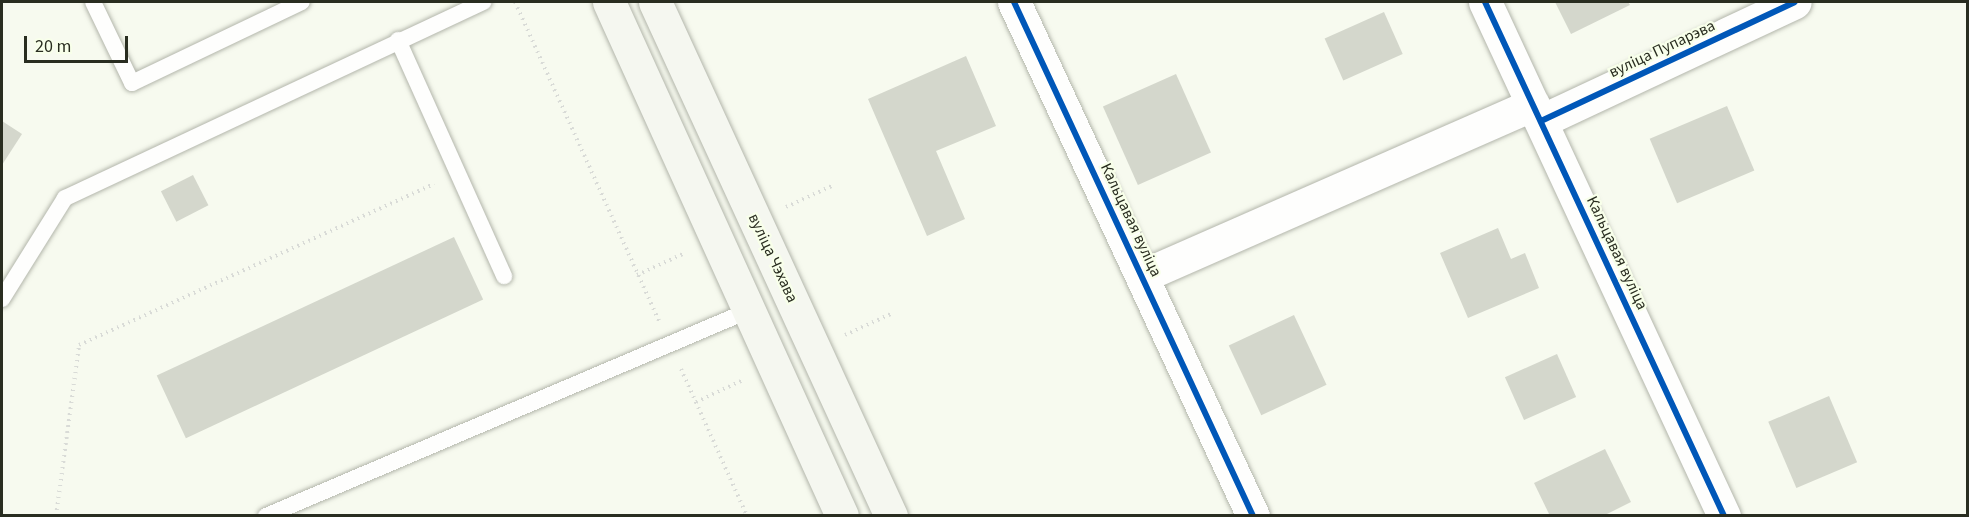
<!DOCTYPE html>
<meta charset="utf-8">
<style>
body{margin:0}
#map{position:relative;width:1969px;height:517px;overflow:hidden;background:#f7faef;font-family:"Source Sans 3",sans-serif}
div>[style]{position:absolute}
.building>*{inset:0;background:#d4d7cc;transform-origin:0 0}
.path>*{height:4px;margin-top:-2px;transform-origin:0;background:repeating-linear-gradient(90deg,#d9dbd7 0 1.5px,transparent 0 6px)}
.roads{filter:drop-shadow(0 0 2px #b3b6ab) drop-shadow(0 0 2px #b3b6ab)}
.lane>*{height:16px;margin:-8px;padding:0 8px;transform-origin:8px;border-radius:8px;background:#fefefd}
.street>*{height:33px;margin:-16.5px;padding:0 16.5px;transform-origin:16.5px;border-radius:16.5px;background:#fefefd}
.secondary>*{height:33px;margin:-16.5px;padding:0 16.5px;transform-origin:16.5px;border-radius:16.5px;background:#f5f7f0}
.cycleway>*{height:6px;margin:-3px;padding:0 3px;transform-origin:3px;border-radius:3px;background:#0057b8}
span{translate:-50% -50%;white-space:nowrap;text-align:center;line-height:1.15;-webkit-text-stroke:4.5px #f8ffea;paint-order:stroke}
.street-label{font-size:16px;color:#292d20}
.frame{position:absolute;inset:0;border:3px solid #292d20;pointer-events:none}
.scale{position:absolute;left:24px;top:36px;width:104px;height:27px;box-sizing:border-box;border:3px solid #292d20;border-top:0;padding-left:8px;font-size:18px;line-height:21px;white-space:nowrap;color:#292d20;-webkit-text-stroke:4px #f8ffea;paint-order:stroke}
</style>
<div id="map">
<div class="building">
<div style="clip-path:polygon(1555px 2px,1628px 2px,1630px 5px,1571px 34px)"></div>
<div style="left:1384px;top:12px;width:46px;height:65px;rotate:66deg"></div>
<div style="clip-path:polygon(966px 56px,996px 126px,936px 151px,965px 219px,927px 236px,868px 99px)"></div>
<div style="left:1176px;top:74px;width:86px;height:80px;rotate:66deg"></div>
<div style="left:1727px;top:106px;width:70px;height:84px;rotate:67deg"></div>
<div style="clip-path:polygon(2px 121px,22px 134px,2px 165px)"></div>
<div style="left:193px;top:175px;width:34px;height:36px;rotate:63deg"></div>
<div style="clip-path:polygon(1498px 228px,1511px 259px,1525px 253px,1539px 288px,1468px 318px,1440px 253px)"></div>
<div style="left:454px;top:237px;width:69px;height:328px;rotate:65deg"></div>
<div style="left:1294px;top:315px;width:77px;height:72px;rotate:65deg"></div>
<div style="left:1557px;top:354px;width:47px;height:57px;rotate:66deg"></div>
<div style="left:1829px;top:396px;width:72px;height:66px;rotate:67deg"></div>
<div style="clip-path:polygon(1605px 449px,1631px 502px,1603px 516px,1550px 516px,1534px 483px)"></div>
</div>
<div class="path">
<div style="left:515px;top:2px;width:350px;rotate:65.7deg"></div>
<div style="left:786px;top:207px;width:53px;rotate:-24.6deg"></div>
<div style="left:637px;top:275px;width:53px;rotate:-24.6deg"></div>
<div style="left:845px;top:335px;width:53px;rotate:-24.6deg"></div>
<div style="left:681px;top:369px;width:161px;rotate:65.8deg"></div>
<div style="left:696px;top:402px;width:52px;rotate:-25.1deg"></div>
<div style="left:56px;top:516px;width:173px;rotate:-82.3deg"></div>
<div style="left:79px;top:345px;width:390px;rotate:-24.4deg"></div>
</div>
<div class="roads">
<div class="lane">
<div style="left:93px;top:2px;width:90px;rotate:64.3deg"></div>
<div style="left:132px;top:83px;width:188px;rotate:-25.5deg"></div>
<div style="left:398px;top:40px;width:259px;rotate:65.8deg"></div>
<div style="left:2px;top:299px;width:119px;rotate:-58deg"></div>
<div style="left:65px;top:198px;width:462px;rotate:-25.1deg"></div>
<div style="left:266px;top:516px;width:526px;rotate:-23.06deg"></div>
</div>
<div class="street">
<div style="left:1014px;top:2px;width:567px;rotate:65.06deg"></div>
<div style="left:1485px;top:2px;width:567px;rotate:65.06deg"></div>
<div style="left:1541px;top:121px;width:280px;rotate:-25.1deg"></div>
<div style="left:1142px;top:276px;width:427px;rotate:-23.7deg"></div>
</div>
<div class="secondary">
<div style="left:609px;top:2px;width:564px;rotate:65.61deg"></div>
<div style="left:655px;top:2px;width:566px;rotate:65.34deg"></div>
</div>
</div>
<div class="cycleway">
<div style="left:1014px;top:2px;width:567px;rotate:65.06deg"></div>
<div style="left:1485px;top:2px;width:567px;rotate:65.06deg"></div>
<div style="left:1541px;top:121px;width:280px;rotate:-25.1deg"></div>
</div>
<div class="street-label">
<span style="left:1662px;top:49px;rotate:-25deg">вуліца Пупарэва</span>
<span style="left:1131px;top:220px;rotate:65deg">Кальцавая вуліца</span>
<span style="left:1617px;top:253px;rotate:65deg">Кальцавая вуліца</span>
<span style="left:773px;top:258px;rotate:65deg">вуліца Чэхава</span>
</div>
<div class="frame"></div>
<div class="scale">20 m</div>
</div>
